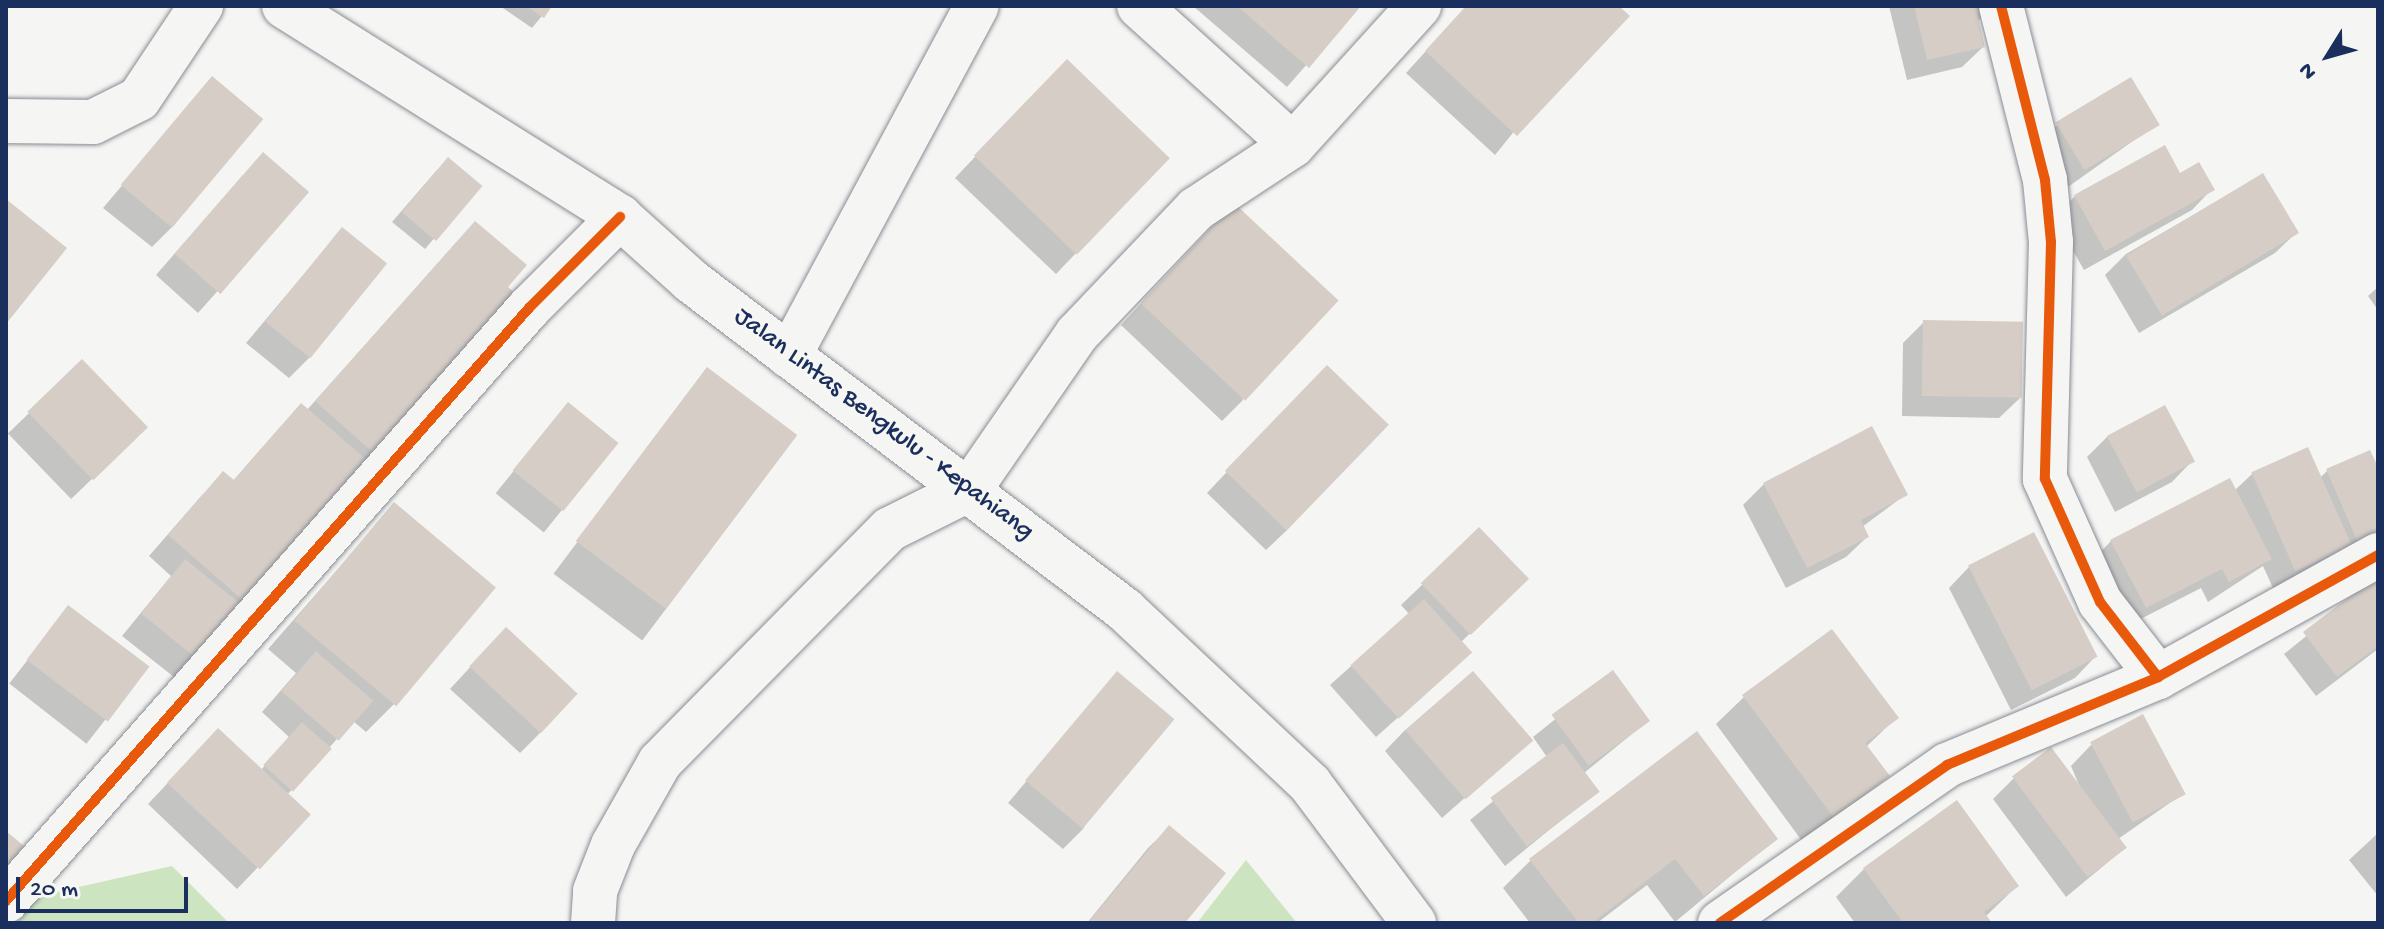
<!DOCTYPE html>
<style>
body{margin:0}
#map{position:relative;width:2384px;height:929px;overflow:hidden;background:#f5f5f3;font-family:"Gochi Hand",sans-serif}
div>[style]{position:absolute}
.green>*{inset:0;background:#cce5c0}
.shadow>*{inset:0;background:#0003;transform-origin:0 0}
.building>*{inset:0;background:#d6cdc6;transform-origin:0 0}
.roads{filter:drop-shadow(0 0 2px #898d95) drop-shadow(0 0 2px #898d95)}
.minor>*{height:44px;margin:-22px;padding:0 22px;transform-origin:22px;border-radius:22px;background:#f5f5f3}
.highway>*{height:44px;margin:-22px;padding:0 22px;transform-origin:22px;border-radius:22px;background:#f5f5f3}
.cycleway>*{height:10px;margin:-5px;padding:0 5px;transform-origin:5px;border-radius:5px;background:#e8590c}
span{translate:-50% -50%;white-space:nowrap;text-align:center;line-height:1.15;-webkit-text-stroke:7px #f6f6f2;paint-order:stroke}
.street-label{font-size:26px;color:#1b2f5e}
.frame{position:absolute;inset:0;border:8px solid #1b2f5e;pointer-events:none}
.north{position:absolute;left:2288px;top:16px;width:80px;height:80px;-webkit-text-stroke:6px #f6f6f2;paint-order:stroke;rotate:233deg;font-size:22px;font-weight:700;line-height:32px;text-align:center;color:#1b2f5e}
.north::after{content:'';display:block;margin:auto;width:28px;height:36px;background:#1b2f5e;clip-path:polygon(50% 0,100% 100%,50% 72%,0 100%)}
.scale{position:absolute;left:16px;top:877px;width:172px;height:36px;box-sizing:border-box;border:4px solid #1b2f5e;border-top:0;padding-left:10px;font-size:24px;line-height:28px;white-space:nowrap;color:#1b2f5e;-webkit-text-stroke:6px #f6f6f2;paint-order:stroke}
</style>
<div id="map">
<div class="green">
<div style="clip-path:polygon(1246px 860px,1297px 923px,1197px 923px)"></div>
<div style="clip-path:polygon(172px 866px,229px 923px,6px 923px,12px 902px)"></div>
</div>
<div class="shadow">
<div style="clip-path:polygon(500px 6px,550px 6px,532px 28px)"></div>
<div style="clip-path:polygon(1193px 6px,1358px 6px,1287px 87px)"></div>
<div style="clip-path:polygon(1467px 6px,1616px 6px,1495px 155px,1406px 73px)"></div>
<div style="clip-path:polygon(1889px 6px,1991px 6px,1992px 8px,1977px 22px,1983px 47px,1962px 67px,1907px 80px)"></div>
<div style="clip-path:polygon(212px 79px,172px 227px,152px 247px,103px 208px)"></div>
<div style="clip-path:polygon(1046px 82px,1167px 158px,1056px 274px,955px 178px)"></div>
<div style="clip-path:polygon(2058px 124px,2157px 124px,2065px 189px,2037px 145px)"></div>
<div style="clip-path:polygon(437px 170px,479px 186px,425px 249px,392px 222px)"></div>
<div style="clip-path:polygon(243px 175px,306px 192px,198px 313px,156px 275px)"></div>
<div style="clip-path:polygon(2262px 175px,2296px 233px,2275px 253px,2139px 333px,2105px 275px,2126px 254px)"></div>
<div style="clip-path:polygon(2179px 176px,2212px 189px,2192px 210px,2084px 270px,2054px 217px,2075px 196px)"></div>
<div style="clip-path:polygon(1213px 226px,1243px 400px,1222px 421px,1121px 325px)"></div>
<div style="clip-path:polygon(342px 229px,310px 357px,289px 378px,246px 343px)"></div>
<div style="clip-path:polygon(455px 244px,515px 296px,174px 677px,122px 636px,171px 576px,149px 556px,203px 494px,232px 482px,281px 426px,307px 410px)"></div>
<div style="clip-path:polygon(2378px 287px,2378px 310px,2368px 296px)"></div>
<div style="clip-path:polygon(1924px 322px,2020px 398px,1999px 418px,1902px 416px,1903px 343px)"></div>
<div style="left:82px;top:362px;width:91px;height:103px;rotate:46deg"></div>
<div style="left:707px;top:370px;width:111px;height:255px;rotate:37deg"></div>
<div style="clip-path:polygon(1306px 388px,1287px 530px,1266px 550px,1207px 493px)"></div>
<div style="left:568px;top:404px;width:62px;height:115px;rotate:39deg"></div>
<div style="clip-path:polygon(2107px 437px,2192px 461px,2172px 482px,2115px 512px,2087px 457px)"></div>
<div style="clip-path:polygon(2307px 450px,2320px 478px,2328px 470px,2378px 472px,2378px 550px,2274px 590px,2263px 566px,2208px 602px,2201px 588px,2125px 627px,2091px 562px,2111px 541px,2234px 491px,2252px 474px)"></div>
<div style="clip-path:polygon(1764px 484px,1905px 495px,1862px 527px,1867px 537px,1846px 557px,1786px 588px,1743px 505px)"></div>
<div style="clip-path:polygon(394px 505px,394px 704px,366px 732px,353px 721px,287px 795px,308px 815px,237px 889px,148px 804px,198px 751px,261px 770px,290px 738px,262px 712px,296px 673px,268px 649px)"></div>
<div style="clip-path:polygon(1969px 567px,2095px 657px,2075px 678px,2011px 710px,1949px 588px)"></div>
<div style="clip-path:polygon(2378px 578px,2378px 649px,2316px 696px,2284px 654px)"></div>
<div style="clip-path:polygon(1422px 585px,1506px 599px,1460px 643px,1448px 673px,1376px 737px,1330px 685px,1409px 614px,1401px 605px)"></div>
<div style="left:69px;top:607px;width:98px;height:97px;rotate:38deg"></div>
<div style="clip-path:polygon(486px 650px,541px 732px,520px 753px,450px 689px)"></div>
<div style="clip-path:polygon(1613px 673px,1648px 721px,1584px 773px,1597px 791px,1505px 866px,1470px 820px,1547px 757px,1533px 737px)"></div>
<div style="clip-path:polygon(1117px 674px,1084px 828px,1063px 849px,1008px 803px)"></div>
<div style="clip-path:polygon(1744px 697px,1896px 718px,1866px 747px,1887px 776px,1805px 845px,1716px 724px)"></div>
<div style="clip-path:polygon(1405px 730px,1530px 740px,1442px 818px,1385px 751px)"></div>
<div style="clip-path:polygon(2091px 745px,2184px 793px,2118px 839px,2125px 848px,2066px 897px,1993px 799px,2013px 779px,2081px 790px,2071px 766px)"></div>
<div style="clip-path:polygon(1169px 828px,1182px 923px,1087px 923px,1148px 848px)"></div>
<div style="clip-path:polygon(2378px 833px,2378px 896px,2349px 860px)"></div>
<div style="clip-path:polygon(1775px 839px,1675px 922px,1647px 885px,1597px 923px,1530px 923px,1503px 888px,1531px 860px)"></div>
<div style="clip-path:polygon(1864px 869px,2017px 886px,1985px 917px,1990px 923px,1855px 923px,1836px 897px)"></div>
</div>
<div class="building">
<div style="clip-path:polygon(526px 6px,552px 6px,544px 18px)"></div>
<div style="clip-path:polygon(1237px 6px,1361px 6px,1309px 68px)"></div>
<div style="clip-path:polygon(1466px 6px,1619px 6px,1630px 16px,1517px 136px,1425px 51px)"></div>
<div style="clip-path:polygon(1914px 6px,1993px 6px,1977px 13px,1985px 47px,1927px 60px)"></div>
<div style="left:1067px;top:59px;width:143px;height:134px;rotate:44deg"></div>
<div style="left:212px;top:76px;width:67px;height:142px;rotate:40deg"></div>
<div style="left:2131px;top:77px;width:56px;height:88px;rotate:59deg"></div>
<div style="clip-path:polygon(2165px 145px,2180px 173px,2199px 162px,2215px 190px,2105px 251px,2074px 195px)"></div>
<div style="left:263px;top:152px;width:61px;height:135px;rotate:41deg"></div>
<div style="left:448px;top:157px;width:45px;height:72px;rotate:40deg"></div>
<div style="left:2263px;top:173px;width:70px;height:160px;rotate:59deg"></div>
<div style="clip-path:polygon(6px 199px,67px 248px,6px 324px)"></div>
<div style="left:1234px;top:203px;width:143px;height:137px;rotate:43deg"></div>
<div style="clip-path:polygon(475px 221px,527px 265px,508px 287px,518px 296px,377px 456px,315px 401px)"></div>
<div style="left:342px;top:227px;width:58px;height:122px;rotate:39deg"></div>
<div style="left:1923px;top:320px;width:100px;height:76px;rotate:1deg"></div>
<div style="left:82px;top:359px;width:95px;height:76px;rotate:46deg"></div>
<div style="left:1327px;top:365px;width:86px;height:147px;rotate:44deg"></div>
<div style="left:707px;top:367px;width:113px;height:218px;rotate:37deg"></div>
<div style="left:568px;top:402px;width:65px;height:88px;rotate:39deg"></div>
<div style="clip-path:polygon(301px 403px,368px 461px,245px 602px,168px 535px,223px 471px,234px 480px)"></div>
<div style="left:2165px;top:405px;width:64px;height:66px;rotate:62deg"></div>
<div style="clip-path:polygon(1872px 426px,1908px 495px,1861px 520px,1869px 537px,1807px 568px,1763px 483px)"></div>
<div style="left:2308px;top:447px;width:108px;height:62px;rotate:66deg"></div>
<div style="clip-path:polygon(2370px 450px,2378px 467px,2378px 539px,2360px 547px,2326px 469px)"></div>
<div style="clip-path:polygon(2230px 478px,2272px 559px,2229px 582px,2222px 569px,2146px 608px,2110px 540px)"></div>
<div style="left:394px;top:502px;width:133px;height:155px;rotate:40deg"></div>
<div style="left:1479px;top:527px;width:72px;height:81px;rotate:46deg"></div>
<div style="left:2034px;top:532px;width:140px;height:74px;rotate:63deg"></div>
<div style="left:185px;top:559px;width:70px;height:70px;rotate:39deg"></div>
<div style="clip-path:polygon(2378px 575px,2378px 646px,2337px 677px,2303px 632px)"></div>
<div style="left:1424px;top:599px;width:72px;height:99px;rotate:48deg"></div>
<div style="left:68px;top:605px;width:102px;height:69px;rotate:37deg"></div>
<div style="left:506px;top:627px;width:98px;height:54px;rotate:43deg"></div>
<div style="clip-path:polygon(1832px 629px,1899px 718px,1865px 743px,1890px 776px,1834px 818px,1742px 695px)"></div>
<div style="left:316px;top:651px;width:76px;height:53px;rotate:41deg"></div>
<div style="left:1613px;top:670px;width:63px;height:76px;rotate:54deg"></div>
<div style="left:1117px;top:671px;width:75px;height:143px;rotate:40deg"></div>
<div style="left:1473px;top:671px;width:92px;height:90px;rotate:49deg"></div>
<div style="left:2143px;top:714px;width:91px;height:60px;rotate:62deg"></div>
<div style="left:302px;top:722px;width:40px;height:58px;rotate:42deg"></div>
<div style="left:218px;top:728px;width:127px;height:75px;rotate:43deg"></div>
<div style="clip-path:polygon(1697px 731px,1778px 839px,1704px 896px,1675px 859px,1592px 923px,1579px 923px,1529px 859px)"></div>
<div style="left:1563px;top:743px;width:61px;height:91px;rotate:53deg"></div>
<div style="left:2051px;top:747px;width:126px;height:49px;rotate:53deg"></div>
<div style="clip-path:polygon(1957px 800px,2019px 886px,1984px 912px,1992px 923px,1903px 923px,1863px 868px)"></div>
<div style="clip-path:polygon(1169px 825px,1226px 873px,1185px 923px,1088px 923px)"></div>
<div style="clip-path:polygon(6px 831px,24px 846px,6px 868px)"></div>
</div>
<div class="roads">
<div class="minor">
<div style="left:1139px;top:6px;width:207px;rotate:42.1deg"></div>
<div style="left:2001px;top:6px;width:179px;rotate:75.8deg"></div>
<div style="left:2045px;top:180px;width:62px;rotate:84.5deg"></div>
<div style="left:2051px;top:242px;width:237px;rotate:91.5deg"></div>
<div style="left:2045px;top:479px;width:135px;rotate:65.9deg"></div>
<div style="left:2100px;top:602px;width:95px;rotate:52.3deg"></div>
<div style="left:6px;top:121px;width:87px;rotate:0.7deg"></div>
<div style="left:93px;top:122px;width:51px;rotate:-26.6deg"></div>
<div style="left:139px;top:99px;width:112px;rotate:-56.3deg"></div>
<div style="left:789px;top:356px;width:397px;rotate:-61.8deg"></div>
<div style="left:6px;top:901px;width:791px;rotate:-48.59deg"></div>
<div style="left:529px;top:308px;width:129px;rotate:-45deg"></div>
<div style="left:593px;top:923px;width:32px;rotate:-86deg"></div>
<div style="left:595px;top:891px;width:49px;rotate:-68.6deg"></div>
<div style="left:613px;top:845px;width:95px;rotate:-60.5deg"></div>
<div style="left:660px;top:762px;width:327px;rotate:-45.4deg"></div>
<div style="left:890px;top:529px;width:89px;rotate:-26.6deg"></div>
<div style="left:970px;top:489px;width:188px;rotate:-55.4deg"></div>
<div style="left:1077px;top:334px;width:173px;rotate:-46.4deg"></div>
<div style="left:1196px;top:209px;width:116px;rotate:-33.4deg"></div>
<div style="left:1293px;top:145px;width:188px;rotate:-47.8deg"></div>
<div style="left:1720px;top:923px;width:277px;rotate:-34.8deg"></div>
<div style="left:1947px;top:765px;width:229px;rotate:-22.6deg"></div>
<div style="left:2158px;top:677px;width:252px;rotate:-29deg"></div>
</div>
<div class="highway">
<div style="left:284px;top:6px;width:397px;rotate:32.1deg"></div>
<div style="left:620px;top:217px;width:96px;rotate:42deg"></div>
<div style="left:691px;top:281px;width:545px;rotate:37.16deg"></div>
<div style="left:1125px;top:610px;width:254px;rotate:43.2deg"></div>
<div style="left:1310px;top:784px;width:174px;rotate:53.2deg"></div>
</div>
</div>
<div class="cycleway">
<div style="left:2001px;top:6px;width:179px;rotate:75.8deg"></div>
<div style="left:2045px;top:180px;width:62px;rotate:84.5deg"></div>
<div style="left:2051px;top:242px;width:237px;rotate:91.5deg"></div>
<div style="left:2045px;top:479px;width:135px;rotate:65.9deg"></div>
<div style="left:2100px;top:602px;width:95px;rotate:52.3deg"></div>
<div style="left:6px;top:901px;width:791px;rotate:-48.59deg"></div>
<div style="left:529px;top:308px;width:129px;rotate:-45deg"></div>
<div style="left:1720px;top:923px;width:277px;rotate:-34.8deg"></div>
<div style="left:1947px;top:765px;width:229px;rotate:-22.6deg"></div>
<div style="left:2158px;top:677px;width:252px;rotate:-29deg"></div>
</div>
<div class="street-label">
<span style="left:883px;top:425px;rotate:37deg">Jalan Lintas Bengkulu - Kepahiang</span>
</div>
<div class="frame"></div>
<div class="north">N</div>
<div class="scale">20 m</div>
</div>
